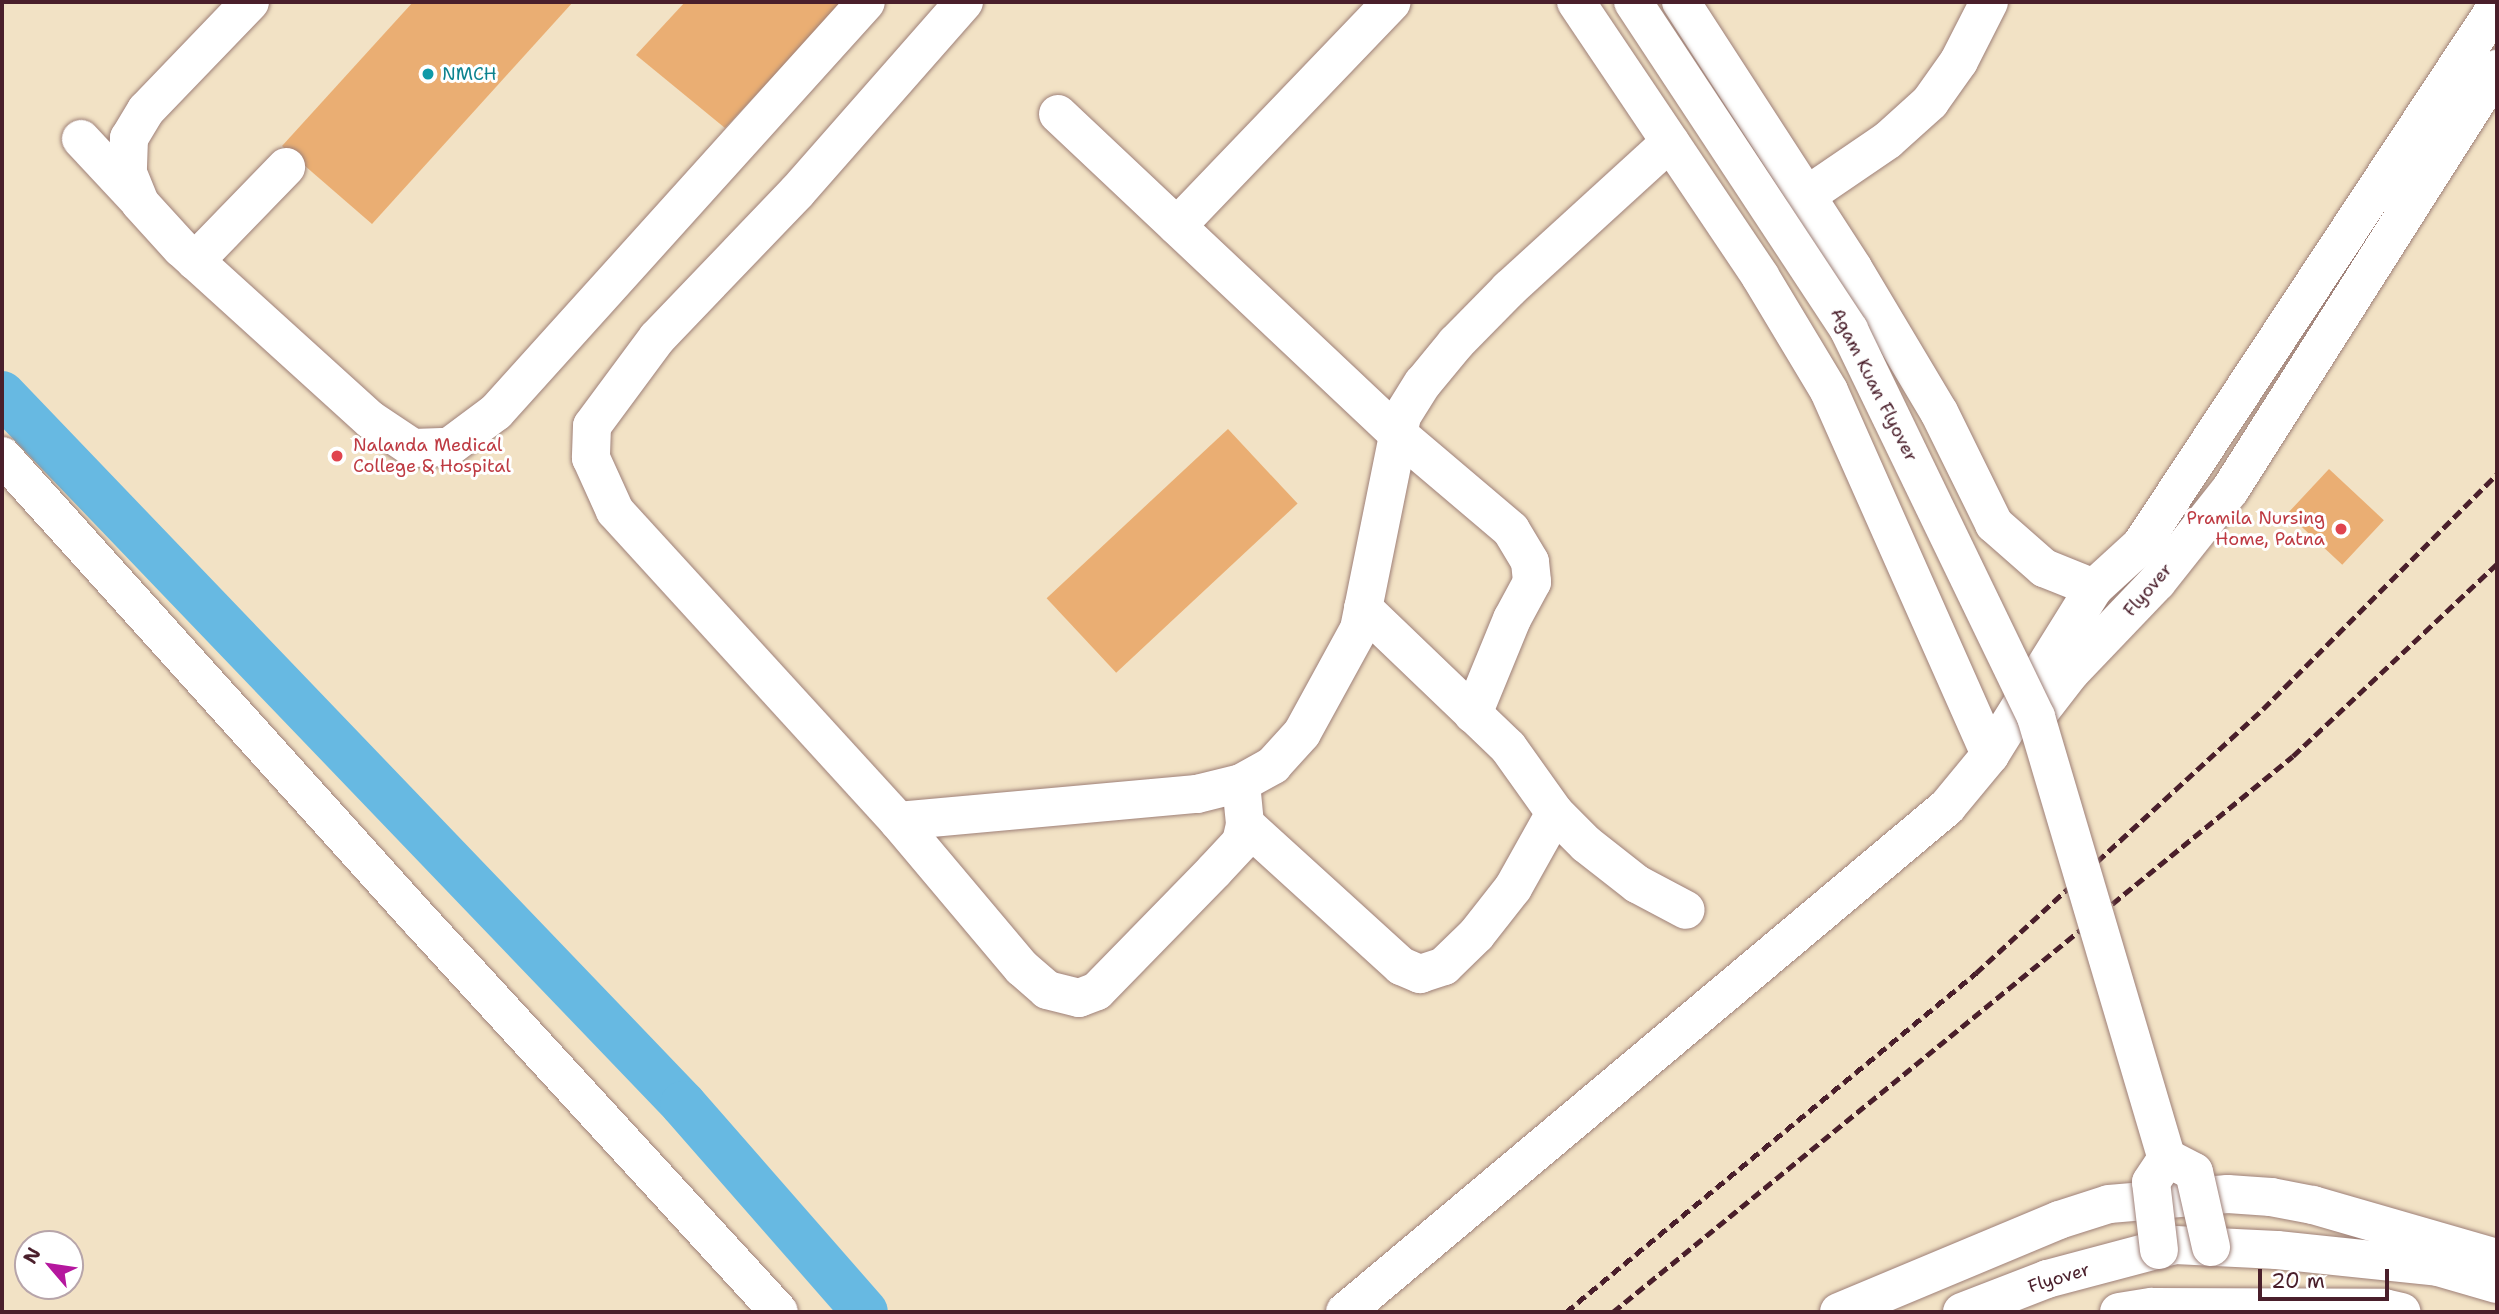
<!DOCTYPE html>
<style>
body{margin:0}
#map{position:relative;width:2499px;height:1314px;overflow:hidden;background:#f2e2c5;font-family:"Shantell Sans",sans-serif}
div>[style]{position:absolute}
.canal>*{height:46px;margin:-23px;padding:0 23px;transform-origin:23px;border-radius:23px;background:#67b9e2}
.building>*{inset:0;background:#eaae73;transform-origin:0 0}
.roads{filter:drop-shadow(0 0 2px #9e8078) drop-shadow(0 0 2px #9e8078)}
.minor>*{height:38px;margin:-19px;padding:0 19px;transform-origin:19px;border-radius:19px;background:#fff}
.major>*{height:38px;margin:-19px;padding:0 19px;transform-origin:19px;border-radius:19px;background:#fff}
.rail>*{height:5px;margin-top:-2.5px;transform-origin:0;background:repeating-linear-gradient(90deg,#4a1f2b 0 10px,transparent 0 15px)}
.bridges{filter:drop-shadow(0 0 2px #9e8078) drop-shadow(0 0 2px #9e8078)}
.minor-bridge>*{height:38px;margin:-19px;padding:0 19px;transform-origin:19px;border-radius:19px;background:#fff}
.major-bridge>*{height:38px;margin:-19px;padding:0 19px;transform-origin:19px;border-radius:19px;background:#fff}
.dots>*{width:19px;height:19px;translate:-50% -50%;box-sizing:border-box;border:4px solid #fff;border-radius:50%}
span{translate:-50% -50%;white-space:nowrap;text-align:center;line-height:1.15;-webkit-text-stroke:6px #fff;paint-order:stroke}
.culture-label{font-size:18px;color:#0d838f}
.left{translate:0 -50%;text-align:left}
.street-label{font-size:18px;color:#4a1f2b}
.health-label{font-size:18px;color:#be3a42}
.right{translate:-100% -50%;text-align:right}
.frame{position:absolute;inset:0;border:4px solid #4a1f2b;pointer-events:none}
.north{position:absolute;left:14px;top:1230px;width:70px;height:70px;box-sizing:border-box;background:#fff;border:2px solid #b7a5aa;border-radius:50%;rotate:299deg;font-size:19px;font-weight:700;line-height:28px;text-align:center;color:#4a1f2b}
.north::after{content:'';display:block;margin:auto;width:24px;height:32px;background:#b5179e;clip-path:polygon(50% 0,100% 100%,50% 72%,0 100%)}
.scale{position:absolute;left:2258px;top:1269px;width:131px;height:32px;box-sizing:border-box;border:4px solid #4a1f2b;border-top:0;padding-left:9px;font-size:21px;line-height:24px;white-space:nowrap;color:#4a1f2b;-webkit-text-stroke:5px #fff;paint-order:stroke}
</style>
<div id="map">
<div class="canal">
<div style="left:2px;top:394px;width:984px;rotate:46.19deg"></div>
<div style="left:683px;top:1104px;width:276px;rotate:48.8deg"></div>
</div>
<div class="building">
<div style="clip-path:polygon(413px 2px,573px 2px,372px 224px,282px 146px)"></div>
<div style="clip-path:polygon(685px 2px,843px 2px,725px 128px,636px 55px)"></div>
<div style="left:1228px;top:429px;width:102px;height:248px;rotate:47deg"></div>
<div style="left:2329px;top:469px;width:75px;height:61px;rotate:43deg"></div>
</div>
<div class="roads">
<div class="minor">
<div style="left:250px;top:2px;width:150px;rotate:133.9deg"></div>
<div style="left:146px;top:110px;width:33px;rotate:121deg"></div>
<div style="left:129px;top:138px;width:35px;rotate:92deg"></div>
<div style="left:128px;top:173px;width:32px;rotate:68deg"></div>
<div style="left:140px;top:203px;width:61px;rotate:47.7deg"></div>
<div style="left:181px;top:248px;width:256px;rotate:42.2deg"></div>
<div style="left:371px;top:420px;width:50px;rotate:33.7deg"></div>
<div style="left:413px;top:448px;width:36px;rotate:-2deg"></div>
<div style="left:449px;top:447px;width:59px;rotate:-36.7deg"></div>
<div style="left:496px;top:412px;width:552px;rotate:-47.94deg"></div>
<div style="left:964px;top:2px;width:253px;rotate:131.3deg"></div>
<div style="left:797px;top:192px;width:202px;rotate:133.8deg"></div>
<div style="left:657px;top:338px;width:109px;rotate:126.5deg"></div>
<div style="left:592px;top:426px;width:32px;rotate:92deg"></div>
<div style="left:591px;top:458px;width:58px;rotate:65.6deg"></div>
<div style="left:615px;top:511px;width:420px;rotate:47.6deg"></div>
<div style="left:898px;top:821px;width:192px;rotate:49.9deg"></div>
<div style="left:1022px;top:968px;width:33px;rotate:41deg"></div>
<div style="left:1047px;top:990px;width:33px;rotate:14deg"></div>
<div style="left:1079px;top:998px;width:19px;rotate:-21deg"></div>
<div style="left:1097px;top:991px;width:168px;rotate:-45.7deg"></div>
<div style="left:1214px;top:871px;width:40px;rotate:-47deg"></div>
<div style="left:1241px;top:842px;width:18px;rotate:-77deg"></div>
<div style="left:1245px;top:824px;width:41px;rotate:-95.6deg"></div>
<div style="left:1576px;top:2px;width:330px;rotate:56.1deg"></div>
<div style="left:1760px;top:276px;width:134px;rotate:59deg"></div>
<div style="left:1829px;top:391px;width:398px;rotate:66.1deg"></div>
<div style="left:1681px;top:2px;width:317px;rotate:57.1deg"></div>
<div style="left:1853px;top:268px;width:168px;rotate:59.2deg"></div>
<div style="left:1939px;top:412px;width:125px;rotate:63.8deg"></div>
<div style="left:1994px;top:524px;width:67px;rotate:41.3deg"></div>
<div style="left:2044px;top:568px;width:54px;rotate:21.8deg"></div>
<div style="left:1058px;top:114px;width:467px;rotate:43.3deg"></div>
<div style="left:1398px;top:434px;width:148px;rotate:40.3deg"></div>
<div style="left:1511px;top:530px;width:37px;rotate:59deg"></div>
<div style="left:1530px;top:562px;width:20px;rotate:84deg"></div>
<div style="left:1532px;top:582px;width:42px;rotate:118.4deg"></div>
<div style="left:1512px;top:619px;width:103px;rotate:112.3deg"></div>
<div style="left:81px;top:139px;width:81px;rotate:47deg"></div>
<div style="left:1806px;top:196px;width:99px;rotate:-34.3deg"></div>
<div style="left:1888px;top:140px;width:57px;rotate:-42.1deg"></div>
<div style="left:1930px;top:102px;width:50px;rotate:-54.7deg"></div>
<div style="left:1959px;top:61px;width:66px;rotate:-63deg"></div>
<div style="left:1177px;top:226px;width:310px;rotate:-46.2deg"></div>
<div style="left:195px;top:261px;width:131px;rotate:-45.9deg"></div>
<div style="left:2px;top:456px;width:622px;rotate:48deg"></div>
<div style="left:418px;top:918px;width:534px;rotate:47.5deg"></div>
<div style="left:1363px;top:608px;width:201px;rotate:43.8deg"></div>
<div style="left:1508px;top:747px;width:81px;rotate:54.5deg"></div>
<div style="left:1555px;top:813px;width:44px;rotate:45deg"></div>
<div style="left:1586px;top:844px;width:65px;rotate:38.1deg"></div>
<div style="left:1637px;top:884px;width:55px;rotate:28deg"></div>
<div style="left:898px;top:821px;width:300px;rotate:-5.2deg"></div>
<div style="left:1197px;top:794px;width:45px;rotate:-14deg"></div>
<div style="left:1241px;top:783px;width:37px;rotate:-29deg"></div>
<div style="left:1273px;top:765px;width:43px;rotate:-47.8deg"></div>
<div style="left:1302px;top:733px;width:119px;rotate:-61.3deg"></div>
<div style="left:1359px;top:629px;width:217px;rotate:-78.6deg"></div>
<div style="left:1402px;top:416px;width:39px;rotate:-58deg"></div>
<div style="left:1423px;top:383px;width:52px;rotate:-50.5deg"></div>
<div style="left:1456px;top:343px;width:76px;rotate:-45.5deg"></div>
<div style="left:1509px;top:289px;width:218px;rotate:-42.4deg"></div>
<div style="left:1245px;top:824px;width:211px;rotate:42.3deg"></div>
<div style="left:1401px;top:966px;width:21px;rotate:23deg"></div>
<div style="left:1420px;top:974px;width:25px;rotate:-18deg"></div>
<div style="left:1444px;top:966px;width:45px;rotate:-44.1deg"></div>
<div style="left:1476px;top:935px;width:60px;rotate:-51.8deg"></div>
<div style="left:1513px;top:888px;width:86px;rotate:-60.8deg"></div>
<div style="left:1345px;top:1312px;width:786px;rotate:-39.99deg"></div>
<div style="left:1947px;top:807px;width:67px;rotate:-50.4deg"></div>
<div style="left:1990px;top:755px;width:197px;rotate:-58.1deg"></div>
<div style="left:2094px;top:588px;width:64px;rotate:-42.5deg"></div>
<div style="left:2141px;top:545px;width:646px;rotate:-56.56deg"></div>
<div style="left:1839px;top:1312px;width:238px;rotate:-22.7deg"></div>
<div style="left:2059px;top:1220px;width:52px;rotate:-17.7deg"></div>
<div style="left:2109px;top:1204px;width:119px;rotate:-4.8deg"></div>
<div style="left:2228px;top:1194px;width:43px;rotate:4deg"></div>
<div style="left:2271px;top:1197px;width:43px;rotate:10.8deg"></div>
<div style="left:2313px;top:1205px;width:191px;rotate:16.1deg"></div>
<div style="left:2119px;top:1312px;width:33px;rotate:-9deg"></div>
<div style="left:2152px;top:1307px;width:232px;rotate:0.2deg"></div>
<div style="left:2384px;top:1308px;width:18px;rotate:13deg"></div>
</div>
<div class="major">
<div style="left:2036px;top:717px;width:56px;rotate:-52.3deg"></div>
<div style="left:2070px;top:673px;width:126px;rotate:-46.3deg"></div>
<div style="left:2157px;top:582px;width:117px;rotate:-51.6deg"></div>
<div style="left:2230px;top:490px;width:499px;rotate:-57.6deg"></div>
<div style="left:1962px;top:1312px;width:91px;rotate:-21.2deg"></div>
<div style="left:2047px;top:1279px;width:132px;rotate:-14.9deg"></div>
<div style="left:2175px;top:1245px;width:102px;rotate:2.8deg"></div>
<div style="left:2277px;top:1250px;width:162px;rotate:6deg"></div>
<div style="left:2438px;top:1267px;width:61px;rotate:16.1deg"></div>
</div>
</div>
<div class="rail">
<div style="left:1566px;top:1312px;width:532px;rotate:-39.58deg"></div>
<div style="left:1976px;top:973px;width:390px;rotate:-42.6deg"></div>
<div style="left:2263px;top:709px;width:332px;rotate:-45.1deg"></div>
<div style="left:1613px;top:1312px;width:878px;rotate:-39.27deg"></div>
<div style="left:2293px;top:756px;width:280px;rotate:-43.3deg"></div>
</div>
<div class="bridges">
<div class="minor-bridge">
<div style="left:1633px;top:2px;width:393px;rotate:56.6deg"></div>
<div style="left:1849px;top:330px;width:430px;rotate:64.2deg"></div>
</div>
<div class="major-bridge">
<div style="left:2036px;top:717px;width:460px;rotate:73.5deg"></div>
<div style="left:2167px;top:1158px;width:30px;rotate:27deg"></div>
<div style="left:2194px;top:1172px;width:77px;rotate:77.2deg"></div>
<div style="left:2159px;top:1250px;width:68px;rotate:-96.7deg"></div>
<div style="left:2151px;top:1182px;width:29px;rotate:-56deg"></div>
</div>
</div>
<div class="dots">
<div style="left:428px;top:74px;background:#0f9aa8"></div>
<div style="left:337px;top:456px;background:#e0444e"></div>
<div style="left:2341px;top:529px;background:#e0444e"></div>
</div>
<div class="culture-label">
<span class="left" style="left:442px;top:74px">NMCH</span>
</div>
<div class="street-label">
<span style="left:1874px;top:385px;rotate:63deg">Agam Kuan Flyover</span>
<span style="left:2148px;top:590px;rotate:-49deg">Flyover</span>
<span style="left:2059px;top:1278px;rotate:-17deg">Flyover</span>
</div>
<div class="health-label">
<span class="left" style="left:353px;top:456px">Nalanda Medical<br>College &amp; Hospital</span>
<span class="right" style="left:2325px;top:529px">Pramila Nursing<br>Home, Patna</span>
</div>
<div class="frame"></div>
<div class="north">N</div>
<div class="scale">20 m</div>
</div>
